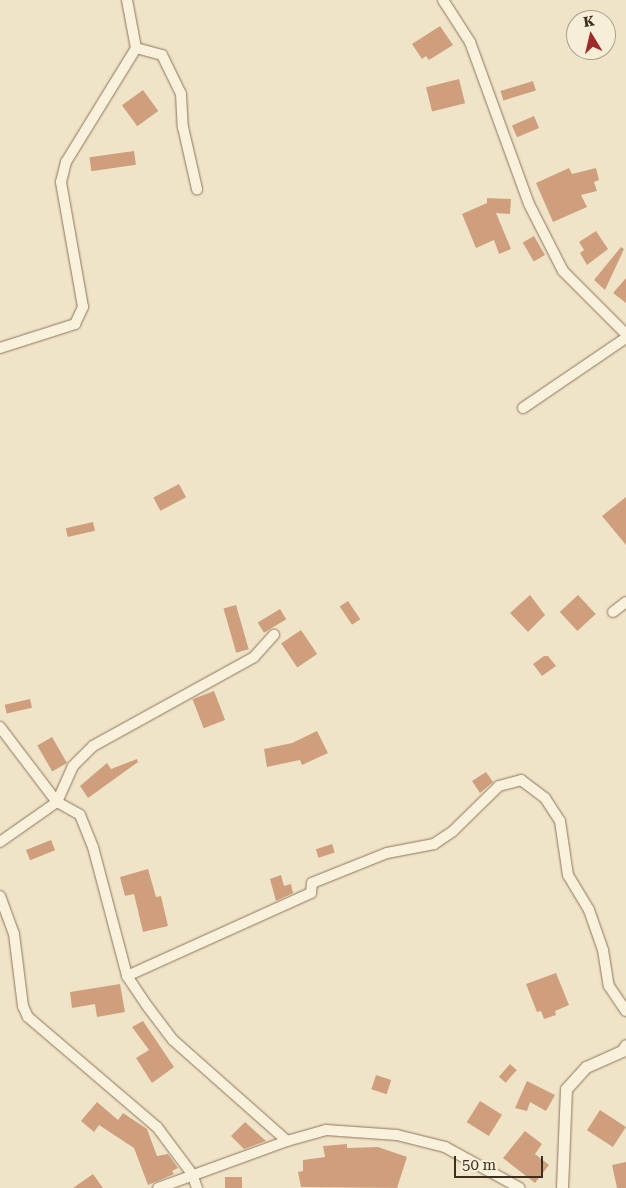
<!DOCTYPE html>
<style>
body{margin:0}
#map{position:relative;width:626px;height:1188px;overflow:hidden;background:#f0e4c8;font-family:"Roboto Serif",serif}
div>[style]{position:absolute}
.building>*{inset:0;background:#cf9f7d;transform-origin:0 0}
.roads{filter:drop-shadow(0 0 1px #8d765c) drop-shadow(0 0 1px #8d765c)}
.minor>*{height:10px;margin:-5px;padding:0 5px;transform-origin:5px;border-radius:5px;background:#faf1dc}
.tertiary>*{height:11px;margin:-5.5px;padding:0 5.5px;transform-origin:5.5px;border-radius:5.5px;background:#faf1dc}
span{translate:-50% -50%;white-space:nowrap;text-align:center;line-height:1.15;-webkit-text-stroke:4px #f7eed8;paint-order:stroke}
.north{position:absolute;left:566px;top:10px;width:50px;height:50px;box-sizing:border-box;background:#f7eed8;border:1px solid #ada18e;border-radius:50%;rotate:351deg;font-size:14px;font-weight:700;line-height:20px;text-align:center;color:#3d2e20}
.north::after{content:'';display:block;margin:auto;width:18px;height:22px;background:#9e2a2b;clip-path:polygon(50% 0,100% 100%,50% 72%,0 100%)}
.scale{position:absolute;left:454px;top:1156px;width:89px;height:22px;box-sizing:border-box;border:2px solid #3d2e20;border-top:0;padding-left:6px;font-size:15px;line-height:18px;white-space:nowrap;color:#3d2e20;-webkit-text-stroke:4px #f7eed8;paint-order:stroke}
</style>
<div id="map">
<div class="building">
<div style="clip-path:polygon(440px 26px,453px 45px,429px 60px,426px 56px,422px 59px,412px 44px)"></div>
<div style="left:459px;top:79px;width:25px;height:34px;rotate:76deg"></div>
<div style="left:533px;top:81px;width:10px;height:34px;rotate:73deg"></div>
<div style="left:143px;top:90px;width:26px;height:26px;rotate:54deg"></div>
<div style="left:534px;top:116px;width:13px;height:24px;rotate:67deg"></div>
<div style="left:134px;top:151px;width:14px;height:45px;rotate:82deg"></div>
<div style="clip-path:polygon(569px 168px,572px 174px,596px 168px,599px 180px,594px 182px,597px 191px,581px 195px,587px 207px,553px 222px,536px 183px)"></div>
<div style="clip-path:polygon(487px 198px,511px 199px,510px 214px,496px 213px,511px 249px,499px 254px,494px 240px,476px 248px,462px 214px,487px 203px)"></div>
<div style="clip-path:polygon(596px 231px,608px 249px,587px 265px,580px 253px,584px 250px,579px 242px)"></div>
<div style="left:534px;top:236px;width:22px;height:13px;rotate:60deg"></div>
<div style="clip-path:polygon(621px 247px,624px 249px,605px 290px,594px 280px)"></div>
<div style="clip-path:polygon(626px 278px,626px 303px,613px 293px)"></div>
<div style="left:179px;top:484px;width:15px;height:29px;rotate:62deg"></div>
<div style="clip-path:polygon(626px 497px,626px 545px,602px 516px)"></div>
<div style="left:93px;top:522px;width:9px;height:28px;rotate:77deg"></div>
<div style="clip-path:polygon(530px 595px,545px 615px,528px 632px,510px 613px)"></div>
<div style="left:578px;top:595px;width:26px;height:25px;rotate:47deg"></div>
<div style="left:348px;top:601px;width:22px;height:10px;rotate:56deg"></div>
<div style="left:236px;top:605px;width:46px;height:13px;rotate:74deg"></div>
<div style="left:280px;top:609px;width:12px;height:26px;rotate:59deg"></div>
<div style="left:301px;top:630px;width:29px;height:24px;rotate:56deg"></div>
<div style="clip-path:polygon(544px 656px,548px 656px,556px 666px,542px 676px,533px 664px)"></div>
<div style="left:214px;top:691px;width:31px;height:23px;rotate:69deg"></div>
<div style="left:30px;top:699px;width:9px;height:26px;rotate:77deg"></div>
<div style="clip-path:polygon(317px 731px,328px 753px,302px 765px,300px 760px,267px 767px,264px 749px,292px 743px)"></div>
<div style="left:52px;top:737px;width:30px;height:17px;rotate:60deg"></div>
<div style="clip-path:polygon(137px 759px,138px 762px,88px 798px,80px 786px,107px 763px,111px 769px)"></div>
<div style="clip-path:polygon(486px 772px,493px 782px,480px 793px,472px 781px)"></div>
<div style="left:51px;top:840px;width:11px;height:27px;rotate:68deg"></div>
<div style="left:332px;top:844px;width:9px;height:17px;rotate:72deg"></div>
<div style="clip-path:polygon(148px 869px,156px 897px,161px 896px,168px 926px,143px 932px,134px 894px,125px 896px,120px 877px)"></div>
<div style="clip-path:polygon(281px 875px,284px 886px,291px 884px,293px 893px,276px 901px,270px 879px)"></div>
<div style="clip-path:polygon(556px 973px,569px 1005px,555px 1011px,556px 1015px,544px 1019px,541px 1011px,537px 1012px,526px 984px)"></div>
<div style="clip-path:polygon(120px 984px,125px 1012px,97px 1017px,95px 1004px,72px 1008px,70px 992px)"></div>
<div style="clip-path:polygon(143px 1021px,174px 1067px,152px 1083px,136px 1058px,149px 1050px,132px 1027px)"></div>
<div style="left:510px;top:1064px;width:9px;height:17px;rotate:41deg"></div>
<div style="left:376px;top:1075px;width:16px;height:15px;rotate:18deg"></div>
<div style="clip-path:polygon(527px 1081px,555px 1095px,546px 1111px,530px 1102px,527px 1111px,515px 1108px)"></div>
<div style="left:480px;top:1101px;width:26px;height:25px;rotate:32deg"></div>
<div style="clip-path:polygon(97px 1102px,118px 1120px,123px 1113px,147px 1129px,157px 1156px,168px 1154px,178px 1168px,172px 1171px,174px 1174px,148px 1185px,134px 1148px,99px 1125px,94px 1132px,81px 1121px)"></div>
<div style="left:600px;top:1110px;width:31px;height:24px;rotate:33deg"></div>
<div style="clip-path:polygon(245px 1122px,266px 1141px,244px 1149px,231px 1136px)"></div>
<div style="clip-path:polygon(525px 1131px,542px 1144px,535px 1154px,549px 1165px,535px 1183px,503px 1158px)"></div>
<div style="clip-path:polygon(347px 1144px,347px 1148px,378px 1147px,407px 1157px,397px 1188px,301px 1187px,298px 1172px,303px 1171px,303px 1160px,325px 1157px,323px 1146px)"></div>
<div style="clip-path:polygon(626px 1162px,626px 1188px,617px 1188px,612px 1165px)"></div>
<div style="clip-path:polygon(93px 1174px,103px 1188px,73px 1188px)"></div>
<div style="left:225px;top:1177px;width:17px;height:11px"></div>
</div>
<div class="roads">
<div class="minor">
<div style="left:443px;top:0;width:50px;rotate:57.3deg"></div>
<div style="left:470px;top:42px;width:172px;rotate:70deg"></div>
<div style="left:529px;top:204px;width:75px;rotate:63.1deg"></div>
<div style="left:563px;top:271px;width:89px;rotate:45deg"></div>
<div style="left:136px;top:48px;width:27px;rotate:15deg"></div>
<div style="left:162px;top:55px;width:43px;rotate:64deg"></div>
<div style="left:181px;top:94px;width:33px;rotate:87deg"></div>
<div style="left:183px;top:127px;width:64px;rotate:77.3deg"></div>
<div style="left:0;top:348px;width:79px;rotate:-17.7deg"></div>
<div style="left:75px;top:324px;width:19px;rotate:-65deg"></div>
<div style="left:83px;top:307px;width:127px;rotate:-100deg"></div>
<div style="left:61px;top:182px;width:21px;rotate:-76deg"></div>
<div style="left:66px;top:162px;width:134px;rotate:-58.4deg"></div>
<div style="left:136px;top:48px;width:49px;rotate:-100.6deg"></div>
<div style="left:523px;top:408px;width:125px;rotate:-34.2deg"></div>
<div style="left:613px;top:612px;width:16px;rotate:-38deg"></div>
<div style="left:0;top:727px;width:94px;rotate:52.8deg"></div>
<div style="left:57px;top:802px;width:26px;rotate:29deg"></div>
<div style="left:80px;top:815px;width:35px;rotate:68deg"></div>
<div style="left:93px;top:847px;width:133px;rotate:75.2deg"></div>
<div style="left:127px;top:976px;width:37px;rotate:56deg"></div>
<div style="left:148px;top:1007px;width:41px;rotate:52.9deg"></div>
<div style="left:173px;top:1040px;width:152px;rotate:41.5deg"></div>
<div style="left:0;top:842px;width:70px;rotate:-35.1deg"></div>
<div style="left:57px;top:802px;width:39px;rotate:-66deg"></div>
<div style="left:73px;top:766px;width:28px;rotate:-45deg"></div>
<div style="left:93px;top:746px;width:184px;rotate:-28.9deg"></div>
<div style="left:254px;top:657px;width:30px;rotate:-48deg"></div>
<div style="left:0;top:896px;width:40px;rotate:69.8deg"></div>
<div style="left:14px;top:934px;width:73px;rotate:82.9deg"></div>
<div style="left:23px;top:1006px;width:12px;rotate:66deg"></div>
<div style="left:28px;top:1017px;width:170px;rotate:40.5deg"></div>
<div style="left:157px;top:1127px;width:59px;rotate:53.3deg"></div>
<div style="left:192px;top:1174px;width:15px;rotate:70deg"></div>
<div style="left:127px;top:976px;width:202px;rotate:-24.3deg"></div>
<div style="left:311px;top:893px;width:10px;rotate:-84deg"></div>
<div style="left:312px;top:883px;width:81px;rotate:-21.8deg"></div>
<div style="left:387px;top:853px;width:48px;rotate:-10.8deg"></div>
<div style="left:434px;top:844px;width:23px;rotate:-34deg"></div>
<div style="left:453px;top:831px;width:64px;rotate:-44.4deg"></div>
<div style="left:499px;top:786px;width:23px;rotate:-15deg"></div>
<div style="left:521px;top:780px;width:30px;rotate:37deg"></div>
<div style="left:545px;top:798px;width:27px;rotate:57deg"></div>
<div style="left:560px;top:821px;width:55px;rotate:81.6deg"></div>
<div style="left:568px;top:875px;width:41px;rotate:59deg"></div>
<div style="left:589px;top:910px;width:42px;rotate:70.7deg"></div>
<div style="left:603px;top:950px;width:36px;rotate:81deg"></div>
<div style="left:609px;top:986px;width:30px;rotate:56deg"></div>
<div style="left:158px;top:1188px;width:137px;rotate:-20deg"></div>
<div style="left:287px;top:1141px;width:41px;rotate:-15.8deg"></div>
<div style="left:326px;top:1130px;width:71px;rotate:4deg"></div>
<div style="left:397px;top:1135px;width:49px;rotate:14deg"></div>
<div style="left:445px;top:1147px;width:85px;rotate:28.7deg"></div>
</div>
<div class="tertiary">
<div style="left:562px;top:1188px;width:99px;rotate:-87.7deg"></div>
<div style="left:566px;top:1089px;width:30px;rotate:-48deg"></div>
<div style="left:586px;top:1067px;width:39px;rotate:-24deg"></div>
<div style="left:622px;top:1051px;width:7px;rotate:-56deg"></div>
</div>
</div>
<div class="north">K</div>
<div class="scale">50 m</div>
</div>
